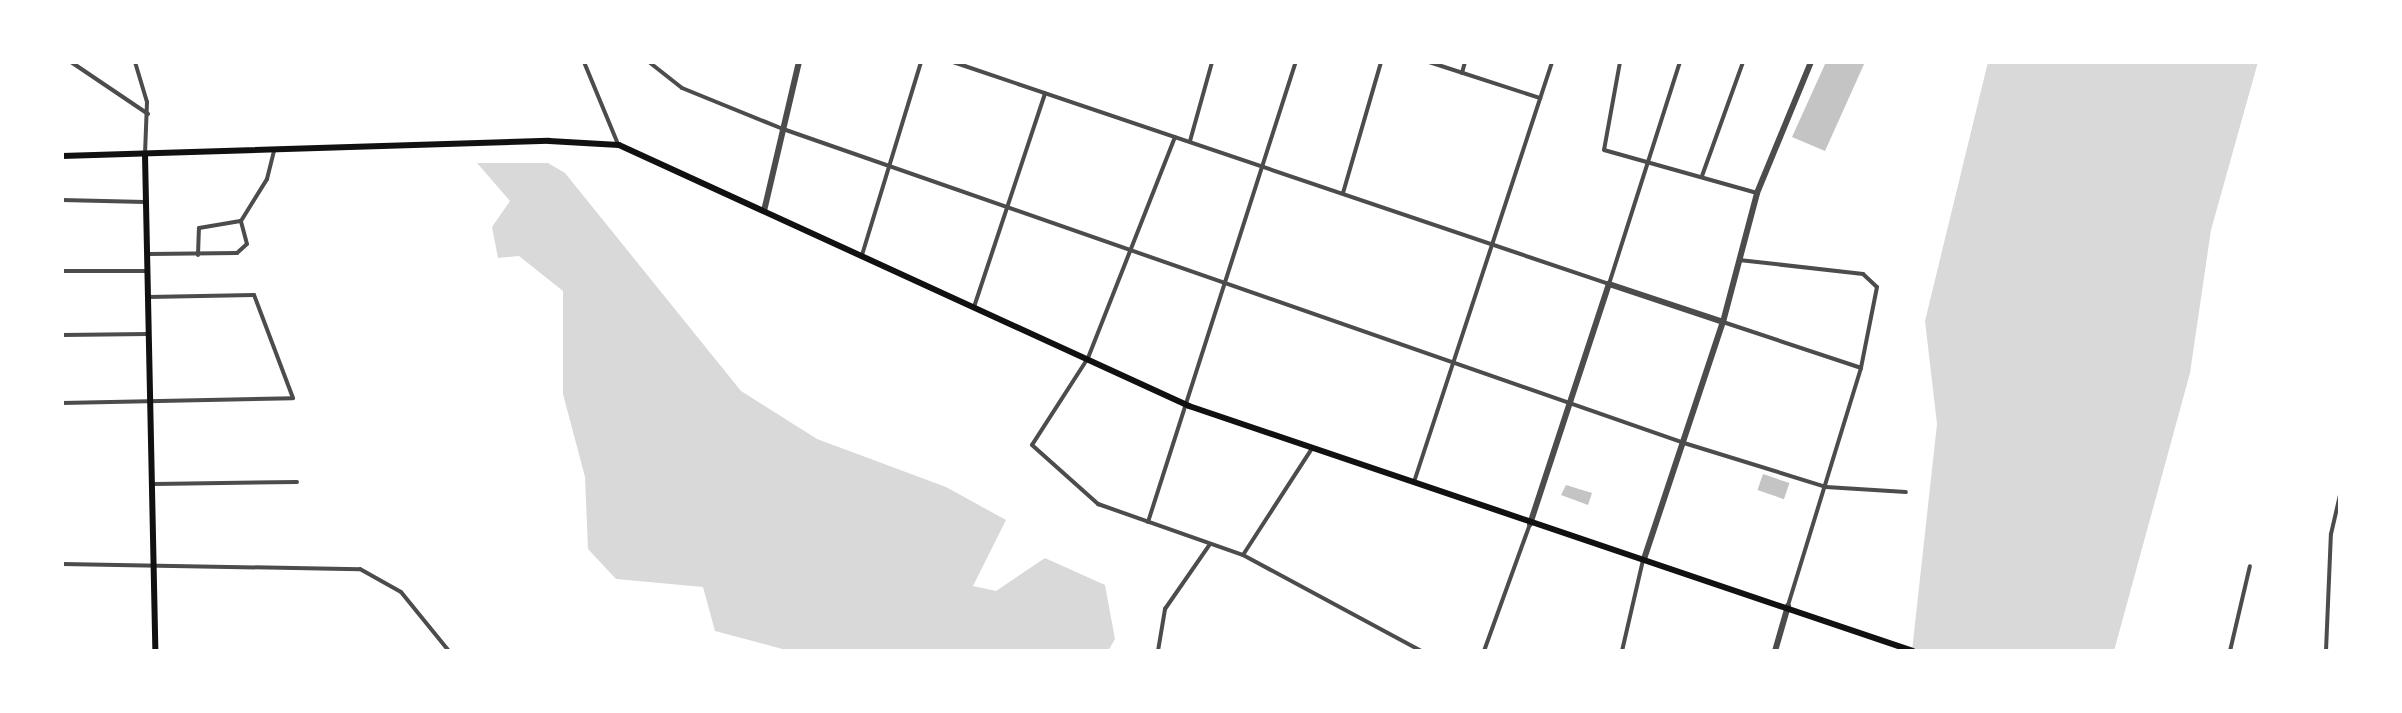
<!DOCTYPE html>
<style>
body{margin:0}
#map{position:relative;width:2402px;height:713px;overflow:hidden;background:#fff;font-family:Montserrat,sans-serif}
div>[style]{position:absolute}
.water>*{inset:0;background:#d9d9d9}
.building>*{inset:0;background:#c4c4c4;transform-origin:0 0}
.minor>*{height:4px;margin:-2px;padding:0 2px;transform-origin:2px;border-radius:2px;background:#4c4c4c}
.tertiary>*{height:6px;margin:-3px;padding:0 3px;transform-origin:3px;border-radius:3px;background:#4c4c4c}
.secondary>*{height:6px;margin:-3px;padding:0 3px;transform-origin:3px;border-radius:3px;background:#111}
span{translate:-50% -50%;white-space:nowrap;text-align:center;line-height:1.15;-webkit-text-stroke:8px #fff;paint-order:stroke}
.frame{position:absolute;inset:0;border:64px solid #fff;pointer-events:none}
</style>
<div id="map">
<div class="water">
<div style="clip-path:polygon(1988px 62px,2258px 62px,2211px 230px,2190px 373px,2114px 651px,1912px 651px,1937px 424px,1925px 321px)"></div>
<div style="clip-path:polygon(477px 163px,548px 163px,565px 173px,741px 391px,817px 439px,946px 487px,1006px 520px,973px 586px,996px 591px,1045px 558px,1105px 585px,1115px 639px,1108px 651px,790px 651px,715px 631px,703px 587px,616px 579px,588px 549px,585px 477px,563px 394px,563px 291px,519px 256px,498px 258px,492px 227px,510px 201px)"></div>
</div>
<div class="building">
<div style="clip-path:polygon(1826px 62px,1865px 62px,1825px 151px,1792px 137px)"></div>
<div style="left:1763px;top:474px;width:28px;height:17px;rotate:19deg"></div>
<div style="clip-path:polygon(1566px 485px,1592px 493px,1588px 505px,1561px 495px)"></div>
</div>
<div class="minor">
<div style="left:71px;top:62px;width:93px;rotate:34deg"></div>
<div style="left:135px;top:62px;width:42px;rotate:73.3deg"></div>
<div style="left:147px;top:102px;width:51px;rotate:92.2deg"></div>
<div style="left:584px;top:62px;width:89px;rotate:67.5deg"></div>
<div style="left:649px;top:62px;width:42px;rotate:38.2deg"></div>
<div style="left:682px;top:88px;width:109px;rotate:22.1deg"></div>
<div style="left:783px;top:129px;width:954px;rotate:19.21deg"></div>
<div style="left:1684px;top:443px;width:149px;rotate:17.2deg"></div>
<div style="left:1826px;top:487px;width:80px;rotate:3.6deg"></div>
<div style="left:953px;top:62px;width:693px;rotate:18.7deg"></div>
<div style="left:1609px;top:284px;width:233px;rotate:-72.3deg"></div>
<div style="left:1429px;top:62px;width:117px;rotate:18deg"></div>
<div style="left:1620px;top:62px;width:89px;rotate:100.3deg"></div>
<div style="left:1604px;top:150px;width:159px;rotate:15.7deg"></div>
<div style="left:1462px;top:73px;width:11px;rotate:-75deg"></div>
<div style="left:1175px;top:137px;width:238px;rotate:111.5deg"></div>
<div style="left:1088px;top:358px;width:103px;rotate:122.8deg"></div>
<div style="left:1032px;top:445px;width:89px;rotate:41.8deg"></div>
<div style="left:1098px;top:504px;width:154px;rotate:19.4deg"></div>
<div style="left:1243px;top:555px;width:202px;rotate:28.3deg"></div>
<div style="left:1190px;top:141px;width:82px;rotate:-74.4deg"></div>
<div style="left:1702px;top:176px;width:121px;rotate:-70.2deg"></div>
<div style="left:1343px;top:193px;width:136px;rotate:-73.8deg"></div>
<div style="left:62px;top:200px;width:83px;rotate:1.4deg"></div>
<div style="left:241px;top:221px;width:49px;rotate:-58.2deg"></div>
<div style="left:267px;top:179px;width:29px;rotate:-76deg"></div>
<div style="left:149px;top:254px;width:88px;rotate:-0.7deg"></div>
<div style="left:237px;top:253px;width:13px;rotate:-42deg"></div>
<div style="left:247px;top:244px;width:24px;rotate:-105deg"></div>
<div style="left:198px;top:255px;width:27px;rotate:-88deg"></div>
<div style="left:199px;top:228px;width:42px;rotate:-9.7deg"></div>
<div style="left:862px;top:255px;width:202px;rotate:-73deg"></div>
<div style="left:1739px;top:260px;width:125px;rotate:6.4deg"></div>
<div style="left:1863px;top:274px;width:19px;rotate:43deg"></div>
<div style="left:1877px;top:287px;width:83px;rotate:101.2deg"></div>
<div style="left:1861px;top:368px;width:249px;rotate:107.1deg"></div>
<div style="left:62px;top:271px;width:86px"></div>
<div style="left:974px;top:307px;width:225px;rotate:-71.6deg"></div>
<div style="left:1723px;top:322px;width:145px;rotate:18.4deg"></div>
<div style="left:62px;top:335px;width:86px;rotate:-0.7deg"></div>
<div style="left:62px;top:403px;width:231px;rotate:-1.2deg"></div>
<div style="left:293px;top:398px;width:110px;rotate:-110.7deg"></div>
<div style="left:254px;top:295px;width:106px;rotate:178.9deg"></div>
<div style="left:1414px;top:482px;width:442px;rotate:-71.8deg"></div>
<div style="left:154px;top:484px;width:143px;rotate:-0.8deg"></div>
<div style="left:1148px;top:522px;width:483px;rotate:-72.2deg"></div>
<div style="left:1243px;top:555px;width:125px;rotate:-57.1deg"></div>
<div style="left:62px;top:564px;width:298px;rotate:1deg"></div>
<div style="left:360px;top:569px;width:47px;rotate:29.3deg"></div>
<div style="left:401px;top:592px;width:76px;rotate:50.9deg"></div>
<div style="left:1158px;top:651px;width:43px;rotate:-80.5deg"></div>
<div style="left:1165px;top:609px;width:79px;rotate:-55.3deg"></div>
<div style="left:1484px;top:651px;width:135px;rotate:-70.1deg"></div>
<div style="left:1622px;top:651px;width:93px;rotate:-77deg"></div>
<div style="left:2230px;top:651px;width:87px;rotate:-76.8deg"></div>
<div style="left:2326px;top:651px;width:117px;rotate:-87.6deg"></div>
<div style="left:2331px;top:534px;width:39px;rotate:-77deg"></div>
</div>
<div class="tertiary">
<div style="left:764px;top:211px;width:153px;rotate:-76.8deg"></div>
<div style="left:1530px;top:524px;width:253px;rotate:-71.8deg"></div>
<div style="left:1609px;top:284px;width:120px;rotate:18.4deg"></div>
<div style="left:1644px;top:559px;width:250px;rotate:-71.6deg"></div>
<div style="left:1723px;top:322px;width:133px;rotate:-75.2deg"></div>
<div style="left:1757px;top:193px;width:142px;rotate:-67.6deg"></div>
<div style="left:1775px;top:651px;width:47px;rotate:-73.9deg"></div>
</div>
<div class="secondary">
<div style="left:145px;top:155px;width:496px;rotate:88.8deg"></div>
<div style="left:62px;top:156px;width:487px;rotate:-1.8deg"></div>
<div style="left:549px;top:141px;width:70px;rotate:3.3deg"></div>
<div style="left:619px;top:145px;width:627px;rotate:24.6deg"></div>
<div style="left:1189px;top:406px;width:764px;rotate:18.7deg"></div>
</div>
<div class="frame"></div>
</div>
